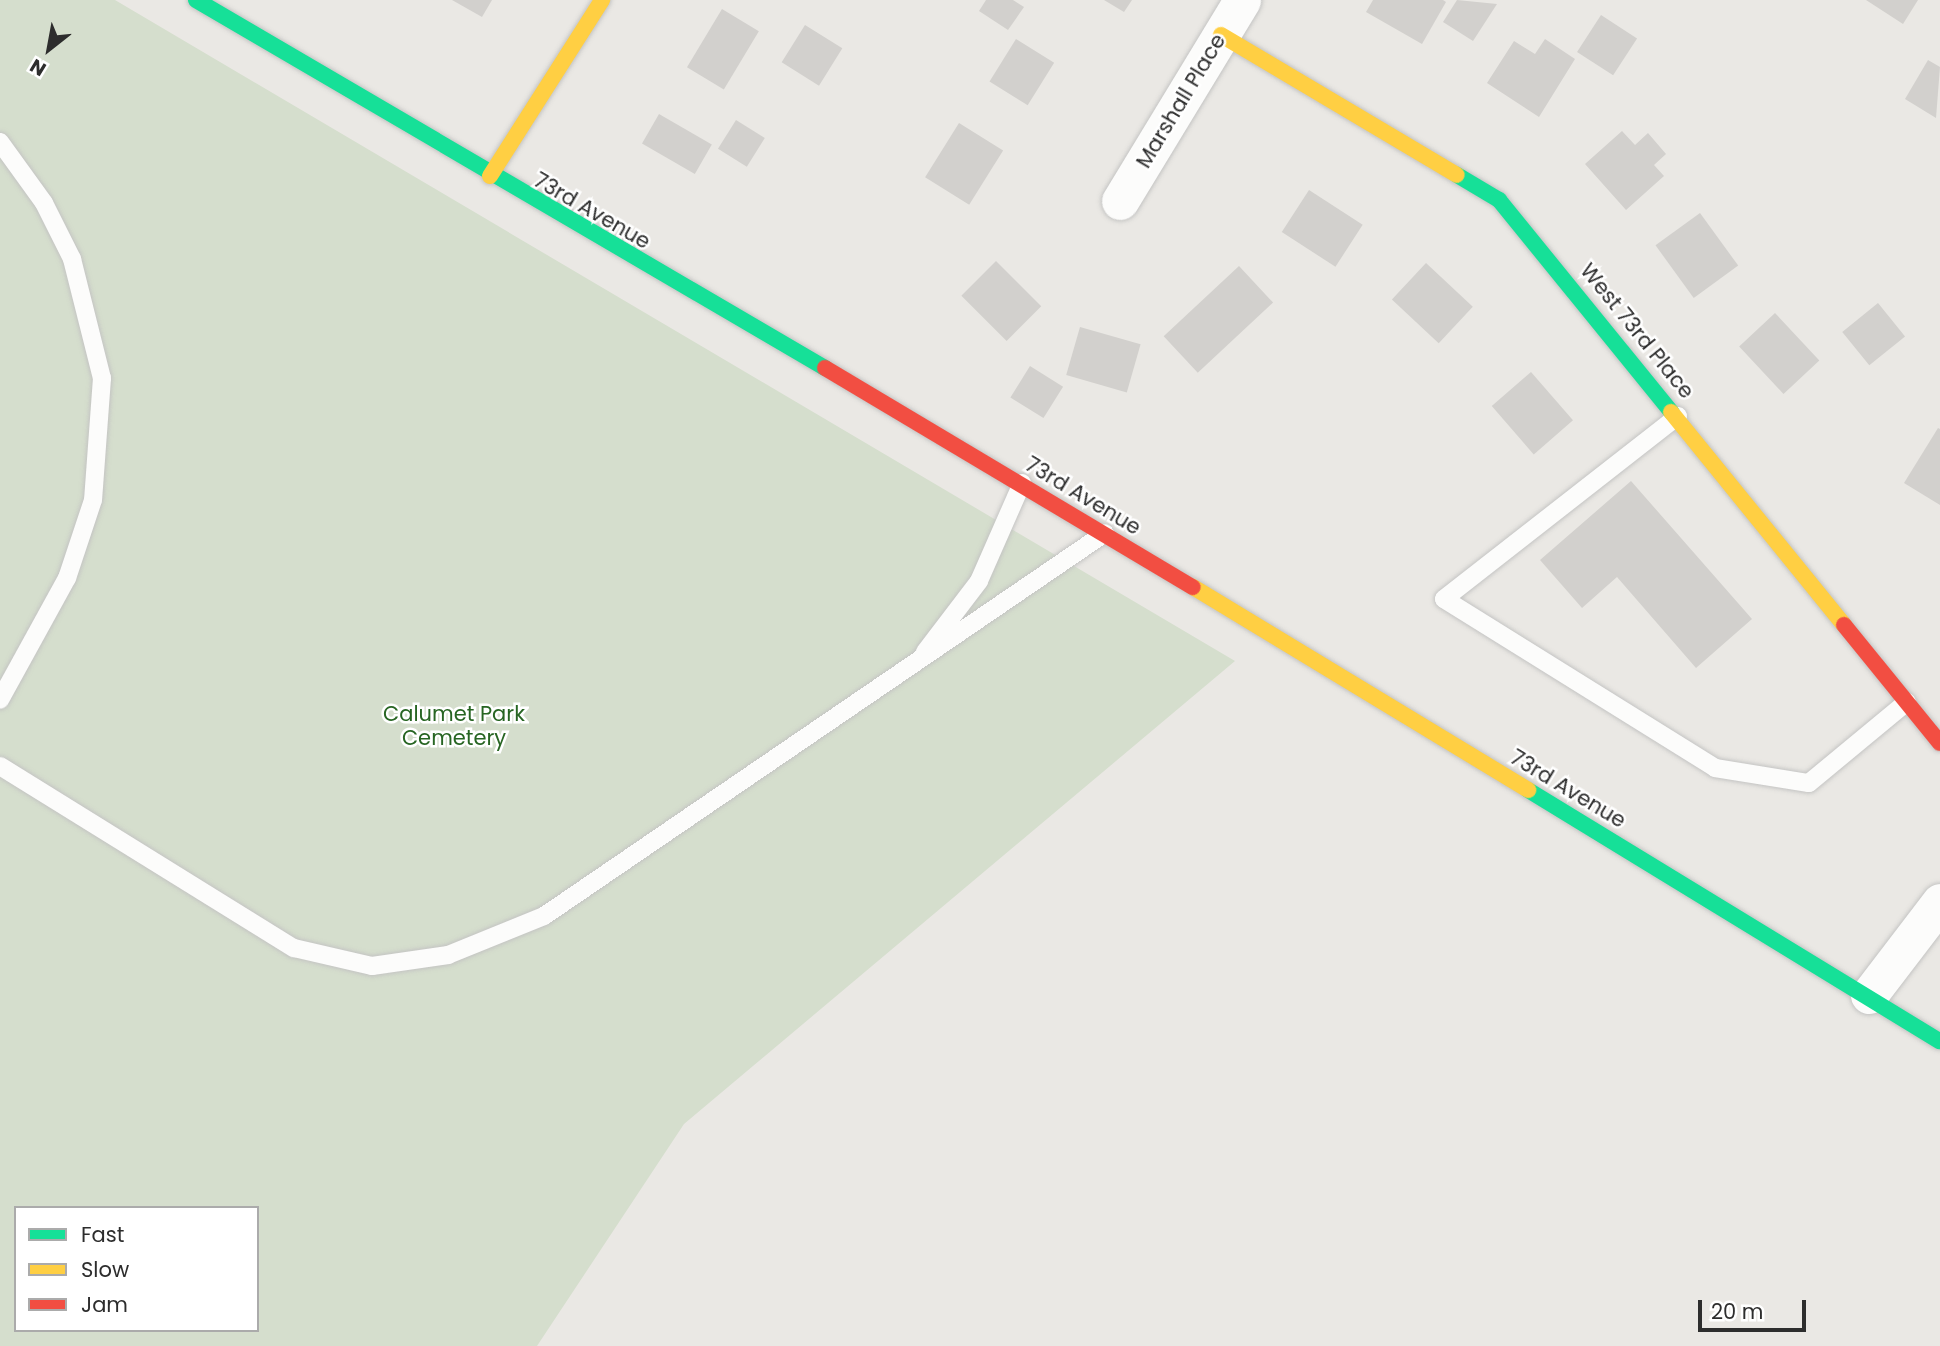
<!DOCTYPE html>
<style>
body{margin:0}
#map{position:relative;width:1940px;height:1346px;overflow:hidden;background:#eae8e4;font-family:Poppins,sans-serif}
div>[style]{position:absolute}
.cemetery>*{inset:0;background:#d5decd}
.building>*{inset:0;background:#d2d0cd;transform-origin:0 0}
.roads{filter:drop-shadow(0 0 2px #c4c4c3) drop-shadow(0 0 2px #c4c4c3)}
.lane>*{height:18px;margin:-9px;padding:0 9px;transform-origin:9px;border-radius:9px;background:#fcfcfb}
.street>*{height:37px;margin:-18.5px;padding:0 18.5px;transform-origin:18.5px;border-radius:18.5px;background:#fcfcfb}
.fast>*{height:16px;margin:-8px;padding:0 8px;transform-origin:8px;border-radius:8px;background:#16e098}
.slow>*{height:16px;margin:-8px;padding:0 8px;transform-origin:8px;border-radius:8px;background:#ffcf43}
.jam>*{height:16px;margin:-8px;padding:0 8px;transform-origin:8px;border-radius:8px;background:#f24e42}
span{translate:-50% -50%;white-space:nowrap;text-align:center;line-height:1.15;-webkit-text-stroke:5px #fff;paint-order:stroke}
.street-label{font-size:21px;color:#2d2d2d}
.park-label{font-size:21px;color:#276522}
.legend{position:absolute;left:14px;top:1206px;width:245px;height:126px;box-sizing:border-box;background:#fff;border:2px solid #ababab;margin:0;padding:9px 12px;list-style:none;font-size:21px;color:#2d2d2d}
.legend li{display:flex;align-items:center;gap:14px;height:35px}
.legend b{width:35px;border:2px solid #ababab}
.north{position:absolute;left:14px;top:14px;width:70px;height:70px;-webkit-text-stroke:5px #fff;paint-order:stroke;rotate:211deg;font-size:19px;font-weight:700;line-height:28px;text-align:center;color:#2d2d2d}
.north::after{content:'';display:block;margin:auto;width:24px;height:32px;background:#2d2d2d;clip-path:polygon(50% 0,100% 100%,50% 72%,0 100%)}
.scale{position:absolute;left:1698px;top:1300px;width:108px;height:32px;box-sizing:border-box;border:4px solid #2d2d2d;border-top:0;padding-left:9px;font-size:21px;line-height:24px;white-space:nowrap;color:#2d2d2d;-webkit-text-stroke:5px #fff;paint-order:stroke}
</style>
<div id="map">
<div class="cemetery">
<div style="clip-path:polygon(evenodd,0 0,115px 0,1235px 661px,684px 1124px,537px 1346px,0 1346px,0 0,16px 1208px,257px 1208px,257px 1330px,16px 1330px,16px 1208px)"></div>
</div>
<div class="building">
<div style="clip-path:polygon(452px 0,492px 0,482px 17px)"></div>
<div style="clip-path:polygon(986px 0,1013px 0,1024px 7px,1008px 30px,979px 11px)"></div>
<div style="clip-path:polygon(1104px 0,1132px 0,1124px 12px)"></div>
<div style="clip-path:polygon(1373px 0,1443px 0,1446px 2px,1422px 44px,1366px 12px)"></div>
<div style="clip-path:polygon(1457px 0,1497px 4px,1473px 41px,1443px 22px)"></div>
<div style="clip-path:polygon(1866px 0,1918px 0,1903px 24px)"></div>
<div style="left:722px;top:9px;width:43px;height:68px;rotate:31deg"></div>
<div style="left:1601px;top:15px;width:43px;height:44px;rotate:33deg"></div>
<div style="left:805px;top:25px;width:44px;height:44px;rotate:32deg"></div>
<div style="left:1016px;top:39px;width:45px;height:50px;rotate:32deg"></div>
<div style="clip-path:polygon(1545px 39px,1575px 59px,1539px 117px,1487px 83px,1514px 41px,1535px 54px)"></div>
<div style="clip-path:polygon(1928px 60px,1940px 67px,1936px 118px,1905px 99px)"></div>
<div style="left:659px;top:114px;width:61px;height:34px;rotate:30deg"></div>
<div style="left:736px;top:120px;width:34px;height:34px;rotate:32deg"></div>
<div style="left:959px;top:123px;width:52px;height:64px;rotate:32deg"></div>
<div style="clip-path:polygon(1622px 131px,1635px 145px,1648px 133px,1666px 154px,1654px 165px,1664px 176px,1626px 210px,1585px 164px)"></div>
<div style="left:1309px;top:190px;width:64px;height:50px;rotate:33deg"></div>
<div style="left:1700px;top:213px;width:65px;height:55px;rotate:54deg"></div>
<div style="left:996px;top:261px;width:64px;height:49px;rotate:45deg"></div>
<div style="left:1426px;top:263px;width:64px;height:50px;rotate:43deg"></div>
<div style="left:1239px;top:266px;width:50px;height:103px;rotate:47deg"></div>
<div style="left:1878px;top:303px;width:43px;height:46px;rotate:51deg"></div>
<div style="left:1775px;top:313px;width:65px;height:49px;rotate:47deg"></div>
<div style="left:1080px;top:327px;width:63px;height:50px;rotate:16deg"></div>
<div style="left:1030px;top:366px;width:39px;height:37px;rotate:32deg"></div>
<div style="left:1531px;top:372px;width:64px;height:52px;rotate:49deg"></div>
<div style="clip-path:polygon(1938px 428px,1940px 429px,1940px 505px,1904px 483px)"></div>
<div style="clip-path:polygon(1631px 481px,1752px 619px,1696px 668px,1617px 577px,1582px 608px,1540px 560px)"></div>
</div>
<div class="roads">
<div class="lane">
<div style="left:0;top:142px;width:75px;rotate:54.2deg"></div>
<div style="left:44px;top:203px;width:63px;rotate:63.4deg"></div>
<div style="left:72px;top:259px;width:123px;rotate:75.9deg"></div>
<div style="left:102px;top:378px;width:122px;rotate:94.2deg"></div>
<div style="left:93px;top:500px;width:82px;rotate:108.4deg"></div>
<div style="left:67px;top:578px;width:139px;rotate:118.8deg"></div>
<div style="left:1678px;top:416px;width:297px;rotate:142deg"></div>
<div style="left:1444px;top:599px;width:319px;rotate:31.9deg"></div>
<div style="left:1715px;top:768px;width:95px;rotate:9.1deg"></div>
<div style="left:1809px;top:783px;width:127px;rotate:-39.6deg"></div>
<div style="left:925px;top:652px;width:89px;rotate:-52.7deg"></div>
<div style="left:979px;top:581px;width:107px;rotate:-66.3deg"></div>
<div style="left:0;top:766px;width:346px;rotate:31.8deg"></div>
<div style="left:294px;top:948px;width:80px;rotate:13deg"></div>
<div style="left:372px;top:966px;width:77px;rotate:-8.2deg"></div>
<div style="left:448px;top:955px;width:104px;rotate:-22.1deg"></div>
<div style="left:544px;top:916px;width:679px;rotate:-34.32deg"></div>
</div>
<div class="street">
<div style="left:1120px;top:201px;width:235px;rotate:-58.7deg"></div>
<div style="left:1869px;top:995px;width:117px;rotate:-52.6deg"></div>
</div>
<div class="fast">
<div style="left:196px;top:0;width:729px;rotate:30.33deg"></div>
<div style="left:1457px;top:175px;width:49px;rotate:30.8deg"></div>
<div style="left:1499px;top:200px;width:273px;rotate:50.9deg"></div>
<div style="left:1528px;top:790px;width:482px;rotate:31.4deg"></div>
</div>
<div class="slow">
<div style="left:1221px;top:35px;width:274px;rotate:30.7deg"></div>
<div style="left:490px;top:176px;width:209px;rotate:-57.5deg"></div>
<div style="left:1671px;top:412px;width:274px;rotate:50.9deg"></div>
<div style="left:1193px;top:587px;width:392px;rotate:31.2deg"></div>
</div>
<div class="jam">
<div style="left:825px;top:368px;width:428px;rotate:30.8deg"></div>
<div style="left:1844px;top:625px;width:152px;rotate:50.9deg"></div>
</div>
</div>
<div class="street-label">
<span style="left:1181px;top:101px;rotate:-59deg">Marshall Place</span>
<span style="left:592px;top:211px;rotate:30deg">73rd Avenue</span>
<span style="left:1637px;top:331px;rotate:51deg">West 73rd Place</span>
<span style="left:1083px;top:496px;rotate:31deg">73rd Avenue</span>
<span style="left:1568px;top:789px;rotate:31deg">73rd Avenue</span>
</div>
<div class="park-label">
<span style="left:454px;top:726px">Calumet Park<br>Cemetery</span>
</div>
<ul class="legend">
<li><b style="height:9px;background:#16e098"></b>Fast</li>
<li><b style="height:9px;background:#ffcf43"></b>Slow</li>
<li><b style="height:9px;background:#f24e42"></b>Jam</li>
</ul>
<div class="north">N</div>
<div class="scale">20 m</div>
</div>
